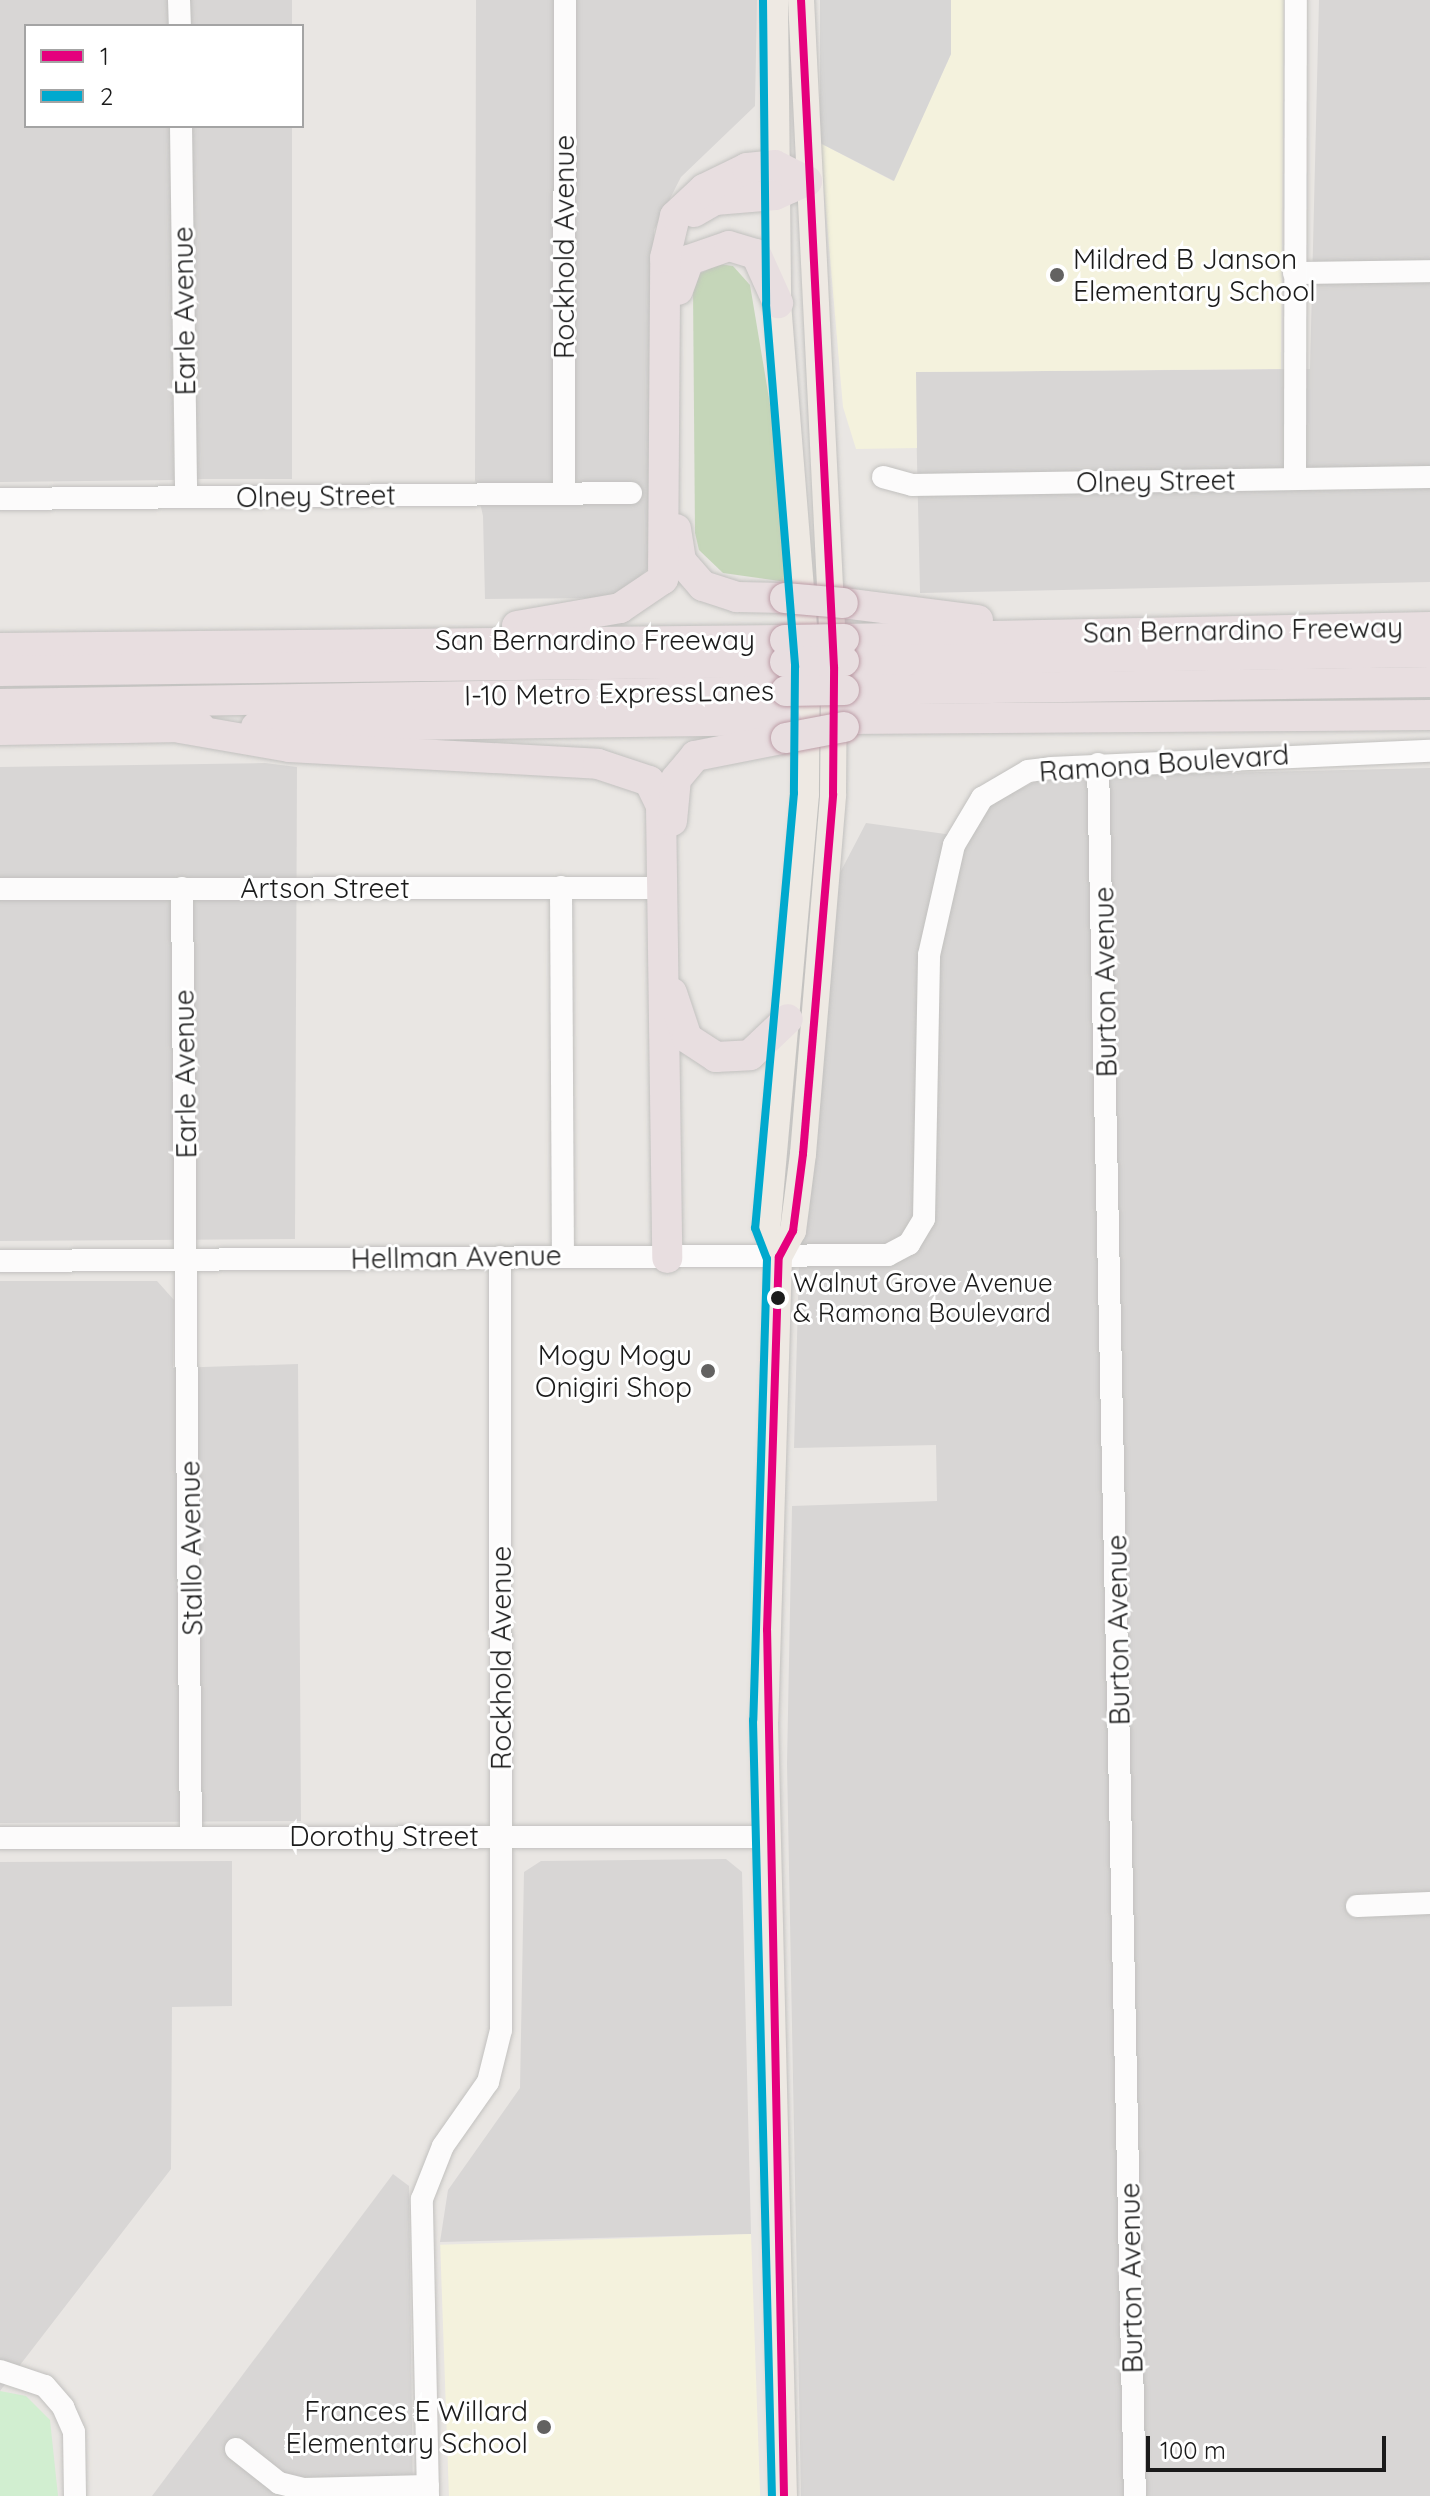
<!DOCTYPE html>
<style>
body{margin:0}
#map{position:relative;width:1430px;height:2496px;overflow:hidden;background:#e9e6e3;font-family:Quicksand,sans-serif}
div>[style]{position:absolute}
.residential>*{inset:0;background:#d8d6d5;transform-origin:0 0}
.education>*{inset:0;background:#f4f2dd;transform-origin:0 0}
.religious>*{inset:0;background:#d7d6d5}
.forest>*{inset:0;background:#c5d6b9}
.park>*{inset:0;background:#d1eed0}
.roads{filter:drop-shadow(0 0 2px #c2c1bf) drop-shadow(0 0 2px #c2c1bf)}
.minor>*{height:22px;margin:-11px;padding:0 11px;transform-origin:11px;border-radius:11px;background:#fcfbfb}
.major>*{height:26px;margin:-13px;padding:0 13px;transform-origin:13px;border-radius:13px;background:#eee9e3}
.highway>*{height:30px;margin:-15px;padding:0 15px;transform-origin:15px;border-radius:15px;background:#e8dee0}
.bridges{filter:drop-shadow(0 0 2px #bc9ca6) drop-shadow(0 0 2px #bc9ca6)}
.highway-bridge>*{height:30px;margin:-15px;padding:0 15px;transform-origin:15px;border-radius:15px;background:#e8dee0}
.bus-1>*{height:8px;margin:-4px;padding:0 4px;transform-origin:4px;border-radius:4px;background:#e5007d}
.bus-2>*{height:8px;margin:-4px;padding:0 4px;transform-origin:4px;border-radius:4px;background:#00a9ce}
.dots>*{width:22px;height:22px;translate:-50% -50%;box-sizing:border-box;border:4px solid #fff;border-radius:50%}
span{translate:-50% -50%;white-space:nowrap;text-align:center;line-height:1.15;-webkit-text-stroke:6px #fff;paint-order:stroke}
.bus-label{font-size:26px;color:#1b1b1b}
.left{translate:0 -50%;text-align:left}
.street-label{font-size:28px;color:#1b1b1b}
.poi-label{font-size:28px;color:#1b1b1b}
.right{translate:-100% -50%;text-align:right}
.legend{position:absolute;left:24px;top:24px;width:280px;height:104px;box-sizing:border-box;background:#fff;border:2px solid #a4a4a4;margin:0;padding:10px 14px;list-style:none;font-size:24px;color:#1b1b1b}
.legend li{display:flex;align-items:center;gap:16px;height:40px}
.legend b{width:40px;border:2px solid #a4a4a4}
.scale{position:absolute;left:1146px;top:2436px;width:240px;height:36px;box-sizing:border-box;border:4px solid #1b1b1b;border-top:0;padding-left:10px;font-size:24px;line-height:28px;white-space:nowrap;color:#1b1b1b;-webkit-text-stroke:6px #fff;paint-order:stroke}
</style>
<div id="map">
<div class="residential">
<div style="clip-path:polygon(0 0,168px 0,168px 26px,26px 26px,26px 126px,170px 126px,174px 480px,0 482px)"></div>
<div style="left:188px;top:0;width:104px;height:26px"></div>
<div style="clip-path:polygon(476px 0,757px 0,755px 106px,681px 177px,654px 230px,656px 560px,627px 590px,607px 598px,485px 599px,483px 516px,475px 480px)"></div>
<div style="clip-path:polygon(1319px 0,1430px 0,1430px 582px,920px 593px,915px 372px,1310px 369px)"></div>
<div style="left:191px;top:126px;width:101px;height:353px"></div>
<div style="clip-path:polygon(265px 763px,297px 767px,295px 1239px,0 1241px,0 767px)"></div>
<div style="clip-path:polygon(1430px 768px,1430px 2496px,801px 2496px,787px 1764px,792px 1506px,937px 1501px,936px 1445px,794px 1448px,800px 1227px,831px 890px,866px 823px,967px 837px,988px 805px,1044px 777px)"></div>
<div style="clip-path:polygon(0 1281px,157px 1281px,174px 1300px,173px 1368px,298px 1364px,301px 1821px,0 1823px)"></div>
<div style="clip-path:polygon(726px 1859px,742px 1872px,751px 2234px,440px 2242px,448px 2190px,520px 2088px,524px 1872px,541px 1861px)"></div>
<div style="clip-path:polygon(232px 1861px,232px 2006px,172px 2007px,171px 2169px,0 2391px,0 1862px)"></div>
<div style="clip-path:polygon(393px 2174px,409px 2186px,413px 2496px,152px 2496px)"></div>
</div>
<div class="education">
<div style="clip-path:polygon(951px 0,1284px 0,1281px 369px,916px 372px,917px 448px,856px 449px,843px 407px,820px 143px,893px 181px,951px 54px)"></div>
<div style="left:751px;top:2234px;width:262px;height:311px;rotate:88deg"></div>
</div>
<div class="religious">
<div style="clip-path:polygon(820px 0,951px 0,951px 54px,894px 181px,820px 143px)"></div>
</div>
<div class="forest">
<div style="clip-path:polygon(719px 264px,733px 266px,750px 285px,777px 446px,786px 582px,723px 573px,699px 550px,695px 533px,693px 289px,699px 274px)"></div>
</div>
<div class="park">
<div style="clip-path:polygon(0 2391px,26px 2396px,50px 2420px,58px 2496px,0 2496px)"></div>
</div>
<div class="roads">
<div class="minor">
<div style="left:179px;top:0;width:26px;rotate:88deg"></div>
<div style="left:181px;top:126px;width:371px;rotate:89.2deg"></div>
<div style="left:1294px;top:273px;width:136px;rotate:-0.8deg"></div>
<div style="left:883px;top:477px;width:30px;rotate:15deg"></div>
<div style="left:912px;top:485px;width:518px;rotate:-0.88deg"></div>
<div style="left:1295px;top:479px;width:479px;rotate:-89.9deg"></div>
<div style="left:564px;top:493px;width:493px;rotate:-89.9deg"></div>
<div style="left:0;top:499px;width:631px;rotate:-0.54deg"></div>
<div style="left:1098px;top:764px;width:1732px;rotate:88.78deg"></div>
<div style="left:561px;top:887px;width:369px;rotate:89.7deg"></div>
<div style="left:182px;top:888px;width:948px;rotate:89.46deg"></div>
<div style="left:0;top:889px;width:649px;rotate:-0.09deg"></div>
<div style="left:0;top:1261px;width:888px;rotate:-0.39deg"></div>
<div style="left:888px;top:1255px;width:24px;rotate:-28deg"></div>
<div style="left:909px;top:1244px;width:29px;rotate:-59deg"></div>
<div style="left:924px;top:1219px;width:264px;rotate:-88.9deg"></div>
<div style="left:929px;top:955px;width:113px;rotate:-77.2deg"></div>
<div style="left:954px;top:845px;width:55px;rotate:-59.2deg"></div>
<div style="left:982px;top:798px;width:53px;rotate:-30.4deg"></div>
<div style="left:1028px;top:771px;width:23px;rotate:-7deg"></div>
<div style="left:1051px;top:768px;width:379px;rotate:-2.6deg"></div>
<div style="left:0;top:1838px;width:769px;rotate:-0.07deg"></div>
<div style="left:1357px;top:1906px;width:73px;rotate:-2.4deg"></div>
<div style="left:0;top:2371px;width:47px;rotate:18.4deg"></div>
<div style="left:45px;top:2386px;width:28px;rotate:49deg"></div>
<div style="left:63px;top:2407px;width:27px;rotate:66deg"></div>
<div style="left:74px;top:2432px;width:64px;rotate:89.1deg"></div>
<div style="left:236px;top:2449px;width:55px;rotate:38.3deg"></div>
<div style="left:279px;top:2483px;width:25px;rotate:14deg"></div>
<div style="left:303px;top:2489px;width:125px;rotate:-1.4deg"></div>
<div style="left:428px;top:2496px;width:297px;rotate:-91.2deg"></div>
<div style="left:422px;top:2199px;width:57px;rotate:-68.4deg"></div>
<div style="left:443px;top:2146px;width:78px;rotate:-54.9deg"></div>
<div style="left:488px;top:2082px;width:54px;rotate:-76deg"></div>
<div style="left:501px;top:2030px;width:773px;rotate:-90.07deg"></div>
</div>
<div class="major">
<div style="left:775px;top:0;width:303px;rotate:89.4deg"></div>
<div style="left:778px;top:303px;width:365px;rotate:85.4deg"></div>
<div style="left:807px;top:667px;width:127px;rotate:90.5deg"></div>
<div style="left:806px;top:794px;width:436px;rotate:95.1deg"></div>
<div style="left:767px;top:1228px;width:31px;rotate:68deg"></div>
<div style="left:779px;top:1257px;width:463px;rotate:91.7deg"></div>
<div style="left:765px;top:1720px;width:776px;rotate:88.6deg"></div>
<div style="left:779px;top:1257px;width:30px;rotate:-62deg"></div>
<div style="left:793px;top:1231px;width:78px;rotate:-82.6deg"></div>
<div style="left:803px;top:1154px;width:361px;rotate:-85.2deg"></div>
<div style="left:833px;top:794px;width:127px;rotate:-89.5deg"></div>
<div style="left:834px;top:667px;width:668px;rotate:-92.83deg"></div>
</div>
<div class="highway">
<div style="left:694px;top:212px;width:24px;rotate:-30deg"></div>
<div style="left:715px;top:200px;width:60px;rotate:-4.8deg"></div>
<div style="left:775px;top:195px;width:35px;rotate:-24deg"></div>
<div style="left:678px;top:290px;width:32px;rotate:-70deg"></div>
<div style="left:689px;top:260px;width:42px;rotate:-19.3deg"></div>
<div style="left:729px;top:246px;width:28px;rotate:17deg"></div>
<div style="left:756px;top:254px;width:54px;rotate:65.8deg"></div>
<div style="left:676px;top:529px;width:32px;rotate:81deg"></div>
<div style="left:681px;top:561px;width:33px;rotate:49deg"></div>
<div style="left:703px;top:586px;width:36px;rotate:18deg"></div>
<div style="left:737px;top:597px;width:48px;rotate:1.2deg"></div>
<div style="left:843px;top:603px;width:136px;rotate:7.2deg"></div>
<div style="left:517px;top:626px;width:105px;rotate:-9.9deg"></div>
<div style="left:620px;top:608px;width:52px;rotate:-34deg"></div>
<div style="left:663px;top:579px;width:321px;rotate:-89.6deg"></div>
<div style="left:665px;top:258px;width:43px;rotate:-76.6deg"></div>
<div style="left:675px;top:216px;width:40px;rotate:-43deg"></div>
<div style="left:704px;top:189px;width:48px;rotate:-26deg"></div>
<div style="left:747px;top:168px;width:28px;rotate:-6deg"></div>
<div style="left:775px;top:165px;width:36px;rotate:27deg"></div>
<div style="left:844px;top:639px;width:586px;rotate:-1.17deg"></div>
<div style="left:0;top:648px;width:785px;rotate:-0.58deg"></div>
<div style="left:844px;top:661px;width:586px;rotate:-0.88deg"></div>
<div style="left:0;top:671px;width:785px;rotate:-0.66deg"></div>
<div style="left:844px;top:690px;width:586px;rotate:-0.78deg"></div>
<div style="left:0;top:704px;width:786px;rotate:-0.95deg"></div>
<div style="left:844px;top:719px;width:586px;rotate:-0.39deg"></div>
<div style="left:256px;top:727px;width:530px;rotate:-0.76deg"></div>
<div style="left:180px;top:728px;width:111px;rotate:9.9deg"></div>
<div style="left:289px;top:747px;width:309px;rotate:3.1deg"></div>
<div style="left:598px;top:764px;width:54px;rotate:18.4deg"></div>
<div style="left:649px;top:781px;width:28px;rotate:64deg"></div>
<div style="left:661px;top:806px;width:452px;rotate:89.2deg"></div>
<div style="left:0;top:730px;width:200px;rotate:-0.9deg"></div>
<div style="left:672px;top:821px;width:42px;rotate:-84.6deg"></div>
<div style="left:676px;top:779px;width:30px;rotate:-50deg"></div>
<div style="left:695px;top:756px;width:93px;rotate:-11.2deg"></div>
<div style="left:672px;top:993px;width:47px;rotate:71.6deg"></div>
<div style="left:687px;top:1038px;width:35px;rotate:33deg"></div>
<div style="left:716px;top:1057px;width:34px;rotate:-3deg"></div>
<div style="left:750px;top:1055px;width:52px;rotate:-43.5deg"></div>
</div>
</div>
<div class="bridges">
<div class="highway-bridge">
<div style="left:785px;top:598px;width:58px;rotate:4.9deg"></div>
<div style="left:785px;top:640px;width:59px;rotate:-1deg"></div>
<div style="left:785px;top:662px;width:59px;rotate:-1deg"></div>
<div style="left:786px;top:691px;width:58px;rotate:-1deg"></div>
<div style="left:786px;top:738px;width:59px;rotate:-10.7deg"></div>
</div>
</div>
<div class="bus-1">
<div style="left:784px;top:2496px;width:866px;rotate:-91.12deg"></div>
<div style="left:767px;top:1630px;width:373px;rotate:-88.2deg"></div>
<div style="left:779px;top:1257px;width:30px;rotate:-62deg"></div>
<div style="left:793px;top:1231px;width:78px;rotate:-82.6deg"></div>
<div style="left:803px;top:1154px;width:361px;rotate:-85.2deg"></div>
<div style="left:833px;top:794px;width:127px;rotate:-89.5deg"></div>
<div style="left:834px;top:667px;width:668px;rotate:-92.83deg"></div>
</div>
<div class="bus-2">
<div style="left:763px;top:0;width:304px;rotate:89.4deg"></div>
<div style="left:766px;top:304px;width:364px;rotate:85.4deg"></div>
<div style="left:795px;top:667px;width:126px;rotate:90.5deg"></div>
<div style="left:794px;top:793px;width:437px;rotate:95.1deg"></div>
<div style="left:755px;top:1228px;width:33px;rotate:69deg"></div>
<div style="left:767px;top:1259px;width:461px;rotate:91.7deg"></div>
<div style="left:753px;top:1720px;width:776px;rotate:88.6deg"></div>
</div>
<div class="dots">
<div style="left:1057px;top:275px;background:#636261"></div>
<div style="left:778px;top:1298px;background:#1b1b1b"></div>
<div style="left:708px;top:1371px;background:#636261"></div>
<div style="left:544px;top:2427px;background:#636261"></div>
</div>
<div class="bus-label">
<span class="left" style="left:793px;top:1298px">Walnut Grove Avenue<br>&amp; Ramona Boulevard</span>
</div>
<div class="street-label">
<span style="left:564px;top:247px;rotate:-90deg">Rockhold Avenue</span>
<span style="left:184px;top:311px;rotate:-91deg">Earle Avenue</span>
<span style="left:1156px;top:481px;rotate:-1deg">Olney Street</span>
<span style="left:316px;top:496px;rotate:-1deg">Olney Street</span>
<span style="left:1243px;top:630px;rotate:-1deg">San Bernardino Freeway</span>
<span style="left:595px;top:640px">San Bernardino Freeway</span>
<span style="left:619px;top:693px;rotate:-1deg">I-10 Metro ExpressLanes</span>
<span style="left:1164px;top:763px;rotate:-4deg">Ramona Boulevard</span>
<span style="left:325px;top:888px">Artson Street</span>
<span style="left:1105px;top:982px;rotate:-91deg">Burton Avenue</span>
<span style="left:185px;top:1074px;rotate:-91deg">Earle Avenue</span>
<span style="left:456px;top:1257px;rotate:-1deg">Hellman Avenue</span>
<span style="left:191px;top:1548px;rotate:-91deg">Stallo Avenue</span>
<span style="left:1118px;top:1630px;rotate:-91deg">Burton Avenue</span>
<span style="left:501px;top:1658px;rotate:-90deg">Rockhold Avenue</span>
<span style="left:384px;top:1836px">Dorothy Street</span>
<span style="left:1131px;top:2278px;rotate:-91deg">Burton Avenue</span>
</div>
<div class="poi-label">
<span class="left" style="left:1073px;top:275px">Mildred B Janson<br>Elementary School</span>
<span class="right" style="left:692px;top:1371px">Mogu Mogu<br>Onigiri Shop</span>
<span class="right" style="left:528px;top:2427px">Frances E Willard<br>Elementary School</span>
</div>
<ul class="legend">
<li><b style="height:10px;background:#e5007d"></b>1</li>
<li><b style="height:10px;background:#00a9ce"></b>2</li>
</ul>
<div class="scale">100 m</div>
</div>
